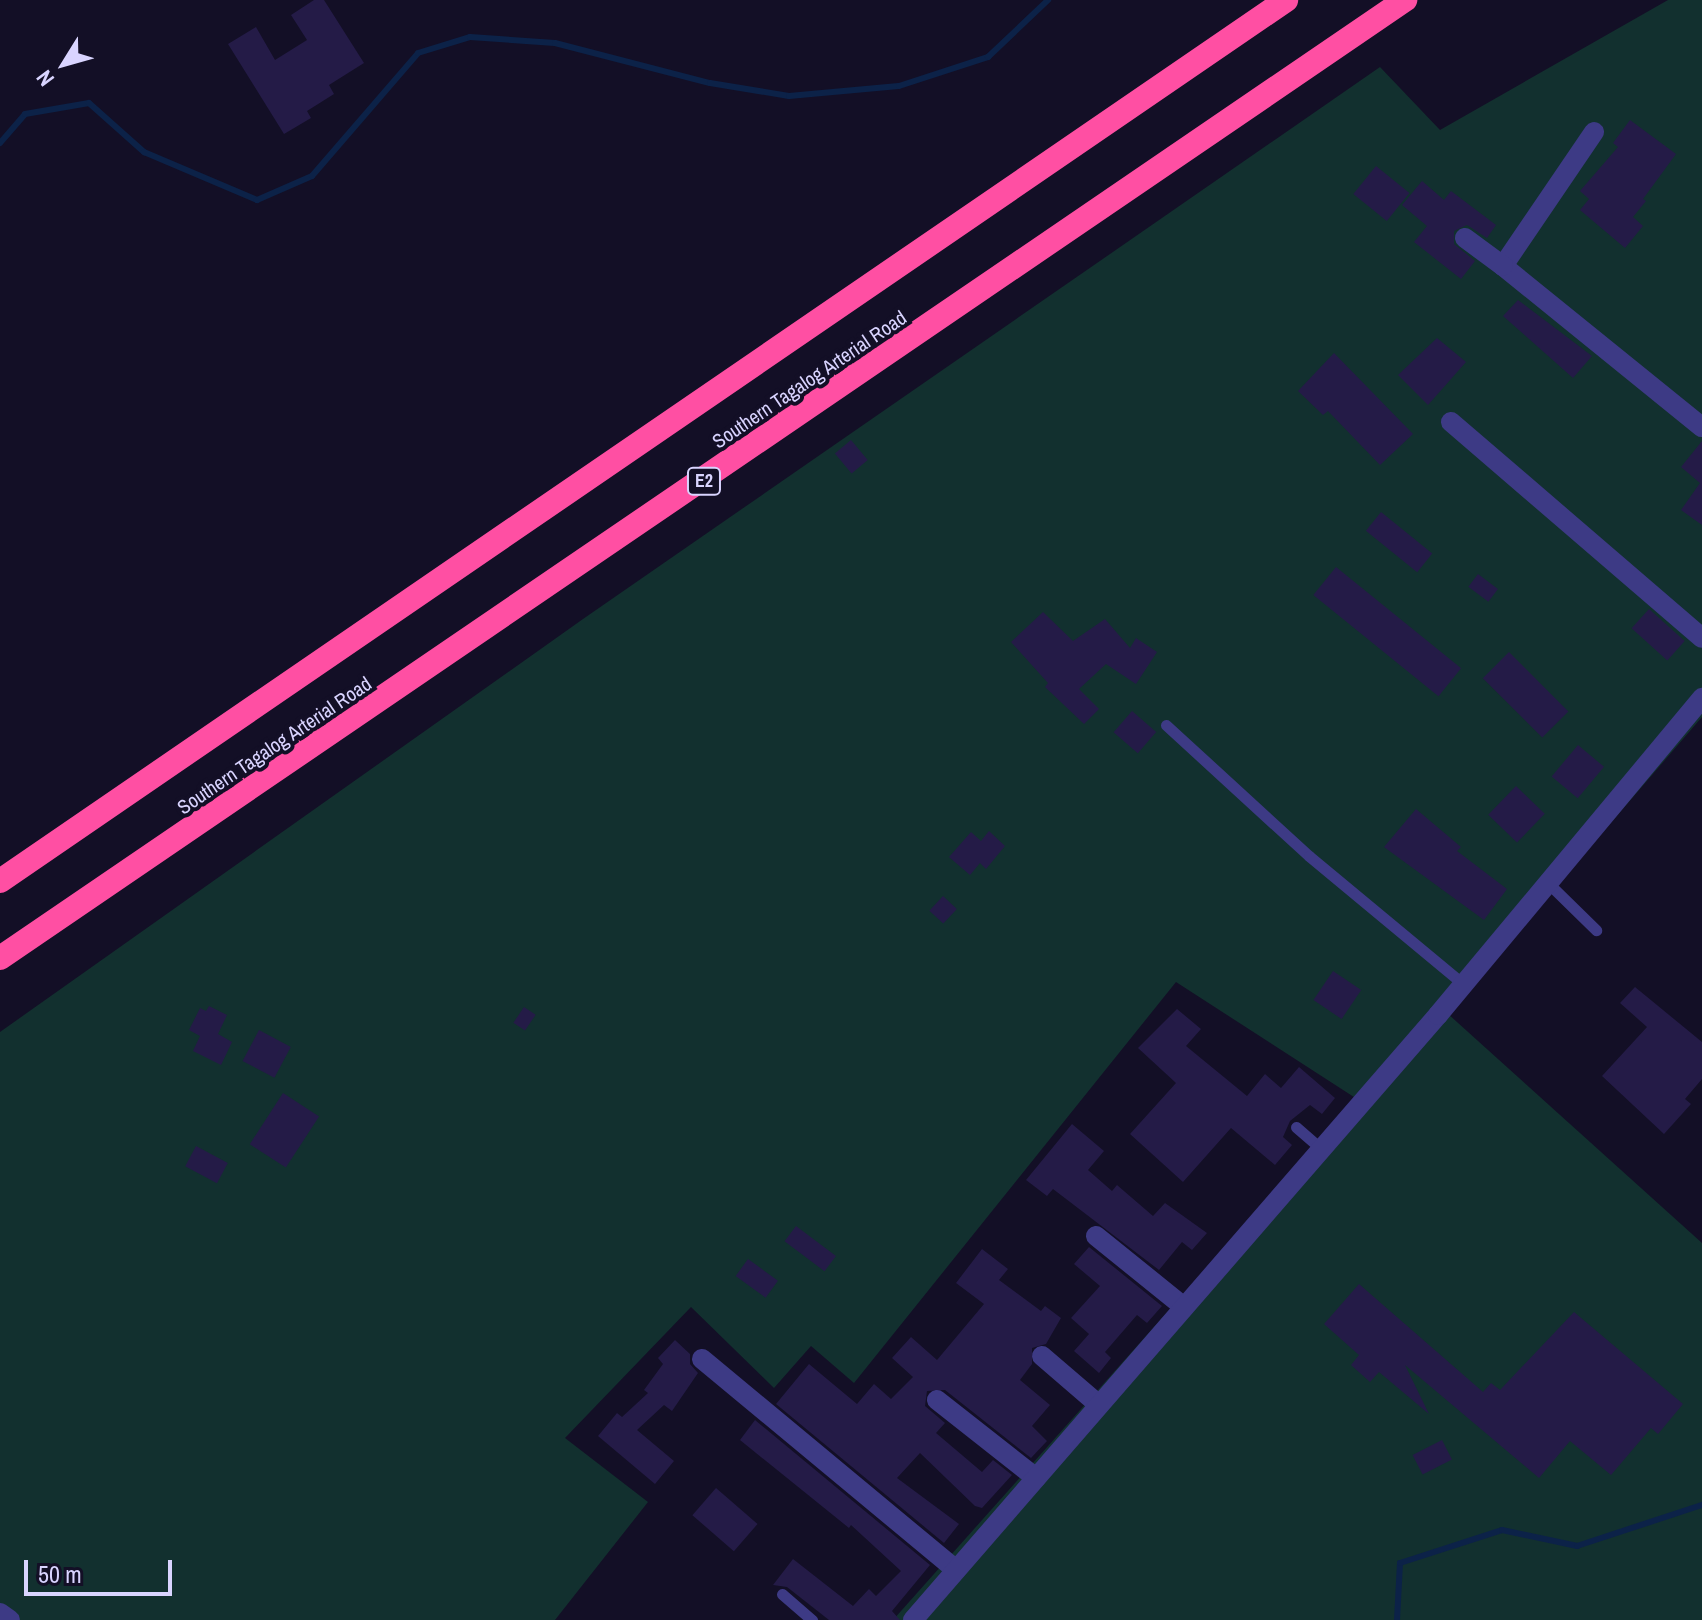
<!DOCTYPE html>
<style>
body{margin:0}
#map{position:relative;width:1702px;height:1620px;overflow:hidden;background:#130f26;font-family:"Archivo Narrow",sans-serif}
div>[style]{position:absolute}
.green>*{inset:0;background:#12302f}
.stream>*{height:6px;margin:-3px;padding:0 3px;transform-origin:3px;border-radius:3px;background:#0c2248}
.building>*{inset:0;background:#241b47;transform-origin:0 0}
.service>*{height:11px;margin:-5.5px;padding:0 5.5px;transform-origin:5.5px;border-radius:5.5px;background:#3d3a85}
.minor>*{height:20px;margin:-10px;padding:0 10px;transform-origin:10px;border-radius:10px;background:#3d3a85}
.motorway>*{height:24px;margin:-12px;padding:0 12px;transform-origin:12px;border-radius:12px;background:#ff4fa3}
span{translate:-50% -50%;white-space:nowrap;text-align:center;line-height:1.15;-webkit-text-stroke:8px #130f26;paint-order:stroke}
.shield-label span{padding:2px 6px;background:#130f26;border:2px solid;border-radius:6px;-webkit-text-stroke-width:0}
.shield-label{font-size:18px;color:#d9d4ff;font-weight:700}
.street-label{font-size:20px;color:#d9d4ff}
.north{position:absolute;left:24px;top:24px;width:80px;height:80px;-webkit-text-stroke:6px #130f26;paint-order:stroke;rotate:233deg;font-size:22px;font-weight:700;line-height:32px;text-align:center;color:#d9d4ff}
.north::after{content:'';display:block;margin:auto;width:28px;height:36px;background:#d9d4ff;clip-path:polygon(50% 0,100% 100%,50% 72%,0 100%)}
.scale{position:absolute;left:24px;top:1560px;width:148px;height:36px;box-sizing:border-box;border:4px solid #d9d4ff;border-top:0;padding-left:10px;font-size:24px;line-height:28px;white-space:nowrap;color:#d9d4ff;-webkit-text-stroke:6px #130f26;paint-order:stroke}
</style>
<div id="map">
<div class="green">
<div style="clip-path:polygon(1668px 0,1702px 0,1702px 717px,1447px 1013px,1702px 1243px,1702px 1620px,893px 1620px,1357px 1099px,1176px 982px,854px 1383px,811px 1346px,774px 1388px,691px 1307px,565px 1438px,648px 1502px,555px 1620px,0 1620px,0 1032px,583px 619px,1380px 67px,1440px 130px)"></div>
</div>
<div class="stream">
<div style="left:0;top:143px;width:38px;rotate:-49deg"></div>
<div style="left:25px;top:114px;width:65px;rotate:-9.8deg"></div>
<div style="left:89px;top:103px;width:74px;rotate:41.7deg"></div>
<div style="left:144px;top:152px;width:123px;rotate:23deg"></div>
<div style="left:257px;top:200px;width:60px;rotate:-23.6deg"></div>
<div style="left:312px;top:176px;width:162px;rotate:-49.2deg"></div>
<div style="left:418px;top:53px;width:54px;rotate:-17.1deg"></div>
<div style="left:470px;top:37px;width:85px;rotate:4deg"></div>
<div style="left:555px;top:43px;width:160px;rotate:14.5deg"></div>
<div style="left:710px;top:83px;width:80px;rotate:9.3deg"></div>
<div style="left:789px;top:96px;width:110px;rotate:-5.2deg"></div>
<div style="left:899px;top:86px;width:94px;rotate:-18deg"></div>
<div style="left:988px;top:57px;width:83px;rotate:-43.5deg"></div>
<div style="left:1397px;top:1620px;width:57px;rotate:-87deg"></div>
<div style="left:1400px;top:1563px;width:107px;rotate:-17.9deg"></div>
<div style="left:1502px;top:1530px;width:77px;rotate:12deg"></div>
<div style="left:1577px;top:1546px;width:132px;rotate:-18.2deg"></div>
</div>
<div class="building">
<div style="clip-path:polygon(314px 0,324px 0,364px 63px,329px 85px,334px 94px,307px 111px,311px 118px,284px 134px,228px 44px,256px 27px,275px 60px,307px 40px,291px 15px)"></div>
<div style="clip-path:polygon(1630px 120px,1676px 154px,1643px 199px,1646px 201px,1633px 217px,1643px 226px,1625px 248px,1580px 210px,1589px 199px,1580px 191px,1618px 147px,1613px 143px)"></div>
<div style="left:1376px;top:166px;width:43px;height:36px;rotate:39deg"></div>
<div style="clip-path:polygon(1422px 181px,1444px 200px,1451px 191px,1496px 225px,1487px 238px,1467px 225px,1454px 231px,1454px 244px,1475px 261px,1461px 279px,1414px 242px,1427px 226px,1402px 205px)"></div>
<div style="clip-path:polygon(1518px 300px,1592px 356px,1573px 378px,1503px 316px)"></div>
<div style="clip-path:polygon(1437px 338px,1466px 362px,1428px 405px,1398px 375px)"></div>
<div style="clip-path:polygon(1334px 353px,1413px 434px,1380px 465px,1328px 411px,1323px 415px,1298px 391px)"></div>
<div style="left:851px;top:440px;width:26px;height:21px;rotate:50deg"></div>
<div style="clip-path:polygon(1702px 441px,1702px 525px,1681px 510px,1700px 483px,1681px 467px)"></div>
<div style="left:1381px;top:512px;width:66px;height:24px;rotate:39deg"></div>
<div style="left:1336px;top:567px;width:161px;height:36px;rotate:39deg"></div>
<div style="left:1478px;top:574px;width:25px;height:16px;rotate:37deg"></div>
<div style="left:1649px;top:609px;width:48px;height:26px;rotate:42deg"></div>
<div style="clip-path:polygon(1043px 612px,1073px 641px,1105px 619px,1130px 648px,1136px 638px,1157px 652px,1136px 684px,1106px 664px,1079px 689px,1099px 709px,1084px 724px,1045px 687px,1048px 683px,1011px 642px)"></div>
<div style="left:1509px;top:652px;width:84px;height:37px;rotate:45deg"></div>
<div style="left:1132px;top:711px;width:32px;height:28px;rotate:41deg"></div>
<div style="left:1578px;top:745px;width:34px;height:41px;rotate:40deg"></div>
<div style="left:1516px;top:786px;width:40px;height:40px;rotate:44deg"></div>
<div style="clip-path:polygon(1416px 809px,1461px 847px,1457px 851px,1507px 889px,1484px 920px,1384px 847px)"></div>
<div style="clip-path:polygon(989px 831px,1005px 846px,986px 869px,980px 863px,970px 875px,949px 857px,971px 832px,981px 841px)"></div>
<div style="left:943px;top:896px;width:19px;height:20px;rotate:43deg"></div>
<div style="left:1333px;top:971px;width:34px;height:35px;rotate:34deg"></div>
<div style="clip-path:polygon(1635px 987px,1702px 1042px,1702px 1079px,1685px 1099px,1691px 1104px,1664px 1134px,1602px 1076px,1647px 1027px,1620px 1003px)"></div>
<div style="clip-path:polygon(209px 1006px,227px 1015px,218px 1034px,232px 1042px,221px 1065px,193px 1051px,200px 1036px,189px 1030px,200px 1008px,206px 1011px)"></div>
<div style="left:524px;top:1007px;width:14px;height:19px;rotate:34deg"></div>
<div style="clip-path:polygon(1177px 1009px,1201px 1029px,1186px 1046px,1247px 1096px,1265px 1074px,1281px 1088px,1299px 1067px,1335px 1098px,1322px 1114px,1310px 1105px,1290px 1121px,1283px 1137px,1292px 1145px,1275px 1165px,1231px 1128px,1183px 1182px,1130px 1134px,1176px 1083px,1138px 1048px)"></div>
<div style="left:259px;top:1030px;width:36px;height:35px;rotate:28deg"></div>
<div style="left:283px;top:1093px;width:43px;height:61px;rotate:33deg"></div>
<div style="clip-path:polygon(1072px 1124px,1104px 1151px,1088px 1170px,1112px 1191px,1117px 1185px,1153px 1216px,1165px 1203px,1207px 1233px,1192px 1250px,1182px 1242px,1159px 1270px,1053px 1189px,1047px 1196px,1026px 1180px)"></div>
<div style="left:196px;top:1146px;width:36px;height:23px;rotate:28deg"></div>
<div style="left:796px;top:1226px;width:50px;height:19px;rotate:37deg"></div>
<div style="clip-path:polygon(1089px 1247px,1162px 1306px,1147px 1323px,1137px 1315px,1105px 1352px,1111px 1358px,1099px 1373px,1074px 1351px,1089px 1334px,1071px 1318px,1100px 1286px,1074px 1264px)"></div>
<div style="clip-path:polygon(982px 1249px,1008px 1269px,999px 1280px,1041px 1311px,1045px 1306px,1061px 1318px,1046px 1344px,1032px 1348px,1032px 1364px,1020px 1380px,1050px 1405px,1032px 1426px,1047px 1441px,1031px 1458px,945px 1390px,927px 1391px,925px 1406px,945px 1423px,936px 1433px,982px 1472px,993px 1460px,1012px 1475px,982px 1508px,975px 1506px,920px 1453px,897px 1478px,959px 1524px,944px 1543px,776px 1404px,809px 1364px,857px 1404px,874px 1384px,891px 1399px,913px 1377px,892px 1358px,911px 1337px,937px 1360px,984px 1304px,956px 1283px)"></div>
<div style="left:748px;top:1259px;width:37px;height:21px;rotate:36deg"></div>
<div style="clip-path:polygon(1359px 1284px,1483px 1392px,1491px 1383px,1500px 1390px,1574px 1312px,1683px 1404px,1658px 1434px,1651px 1428px,1611px 1475px,1570px 1441px,1539px 1478px,1405px 1365px,1429px 1414px,1379px 1372px,1370px 1382px,1351px 1365px,1359px 1355px,1324px 1324px)"></div>
<div style="clip-path:polygon(675px 1340px,690px 1354px,690px 1364px,698px 1373px,672px 1411px,664px 1405px,637px 1430px,674px 1461px,655px 1484px,598px 1436px,617px 1413px,622px 1417px,648px 1393px,644px 1390px,663px 1364px,658px 1358px)"></div>
<div style="clip-path:polygon(755px 1420px,930px 1565px,892px 1611px,900px 1620px,829px 1620px,787px 1587px,773px 1585px,793px 1559px,853px 1606px,869px 1589px,876px 1596px,901px 1571px,851px 1525px,849px 1528px,740px 1440px)"></div>
<div style="left:1442px;top:1440px;width:22px;height:33px;rotate:63deg"></div>
<div style="left:716px;top:1488px;width:55px;height:36px;rotate:41deg"></div>
</div>
<div class="service">
<div style="left:1166px;top:725px;width:194px;rotate:42.5deg"></div>
<div style="left:1309px;top:856px;width:200px;rotate:39.7deg"></div>
<div style="left:1547px;top:882px;width:69px;rotate:44.4deg"></div>
<div style="left:1296px;top:1127px;width:33px;rotate:41deg"></div>
<div style="left:782px;top:1594px;width:40px;rotate:41deg"></div>
</div>
<div class="minor">
<div style="left:1594px;top:132px;width:162px;rotate:124.2deg"></div>
<div style="left:1503px;top:266px;width:256px;rotate:39deg"></div>
<div style="left:1465px;top:238px;width:47px;rotate:36.4deg"></div>
<div style="left:1451px;top:422px;width:331px;rotate:40.7deg"></div>
<div style="left:1096px;top:1236px;width:113px;rotate:38.9deg"></div>
<div style="left:1042px;top:1356px;width:75px;rotate:40.7deg"></div>
<div style="left:702px;top:1359px;width:330px;rotate:39.7deg"></div>
<div style="left:937px;top:1400px;width:126px;rotate:38.2deg"></div>
<div style="left:0;top:1613px;width:12px;rotate:35deg"></div>
<div style="left:913px;top:1620px;width:801px;rotate:-49.05deg"></div>
<div style="left:1438px;top:1015px;width:413px;rotate:-50.2deg"></div>
</div>
<div class="motorway">
<div style="left:0;top:881px;width:1559px;rotate:-34.41deg"></div>
<div style="left:0;top:958px;width:1701px;rotate:-34.29deg"></div>
</div>
<div class="shield-label">
<span style="left:704px;top:481px">E2</span>
</div>
<div class="street-label">
<span style="left:809px;top:379px;rotate:-34deg">Southern Tagalog Arterial Road</span>
<span style="left:274px;top:745px;rotate:-34deg">Southern Tagalog Arterial Road</span>
</div>
<div class="north">N</div>
<div class="scale">50 m</div>
</div>
